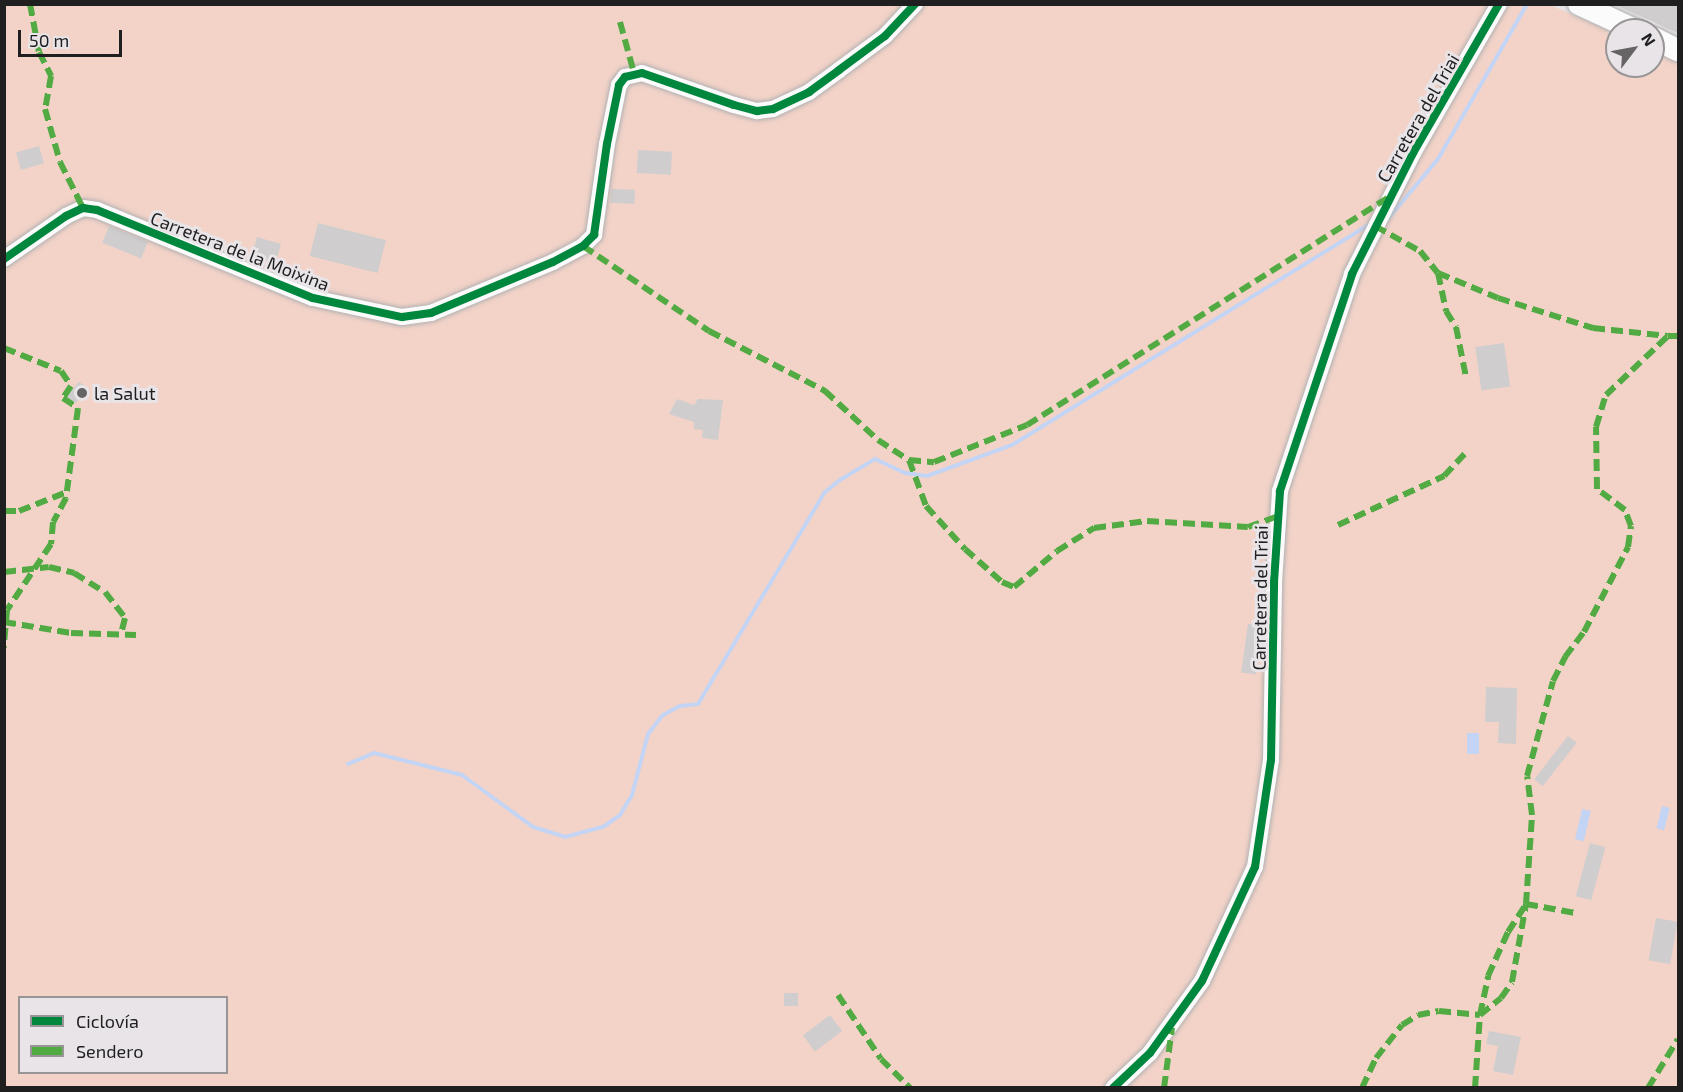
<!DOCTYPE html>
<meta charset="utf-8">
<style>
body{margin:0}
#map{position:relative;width:1683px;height:1092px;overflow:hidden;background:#e7e5e6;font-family:"Exo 2",sans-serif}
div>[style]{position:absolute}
.green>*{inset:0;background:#f3d3c8}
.water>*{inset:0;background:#c3d4f4;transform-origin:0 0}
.stream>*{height:4px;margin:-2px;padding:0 2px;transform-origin:2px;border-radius:2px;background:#c3d4f4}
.building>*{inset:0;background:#cfcdce;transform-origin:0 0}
.roads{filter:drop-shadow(0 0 2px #b2b1b2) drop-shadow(0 0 2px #b2b1b2)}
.minor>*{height:16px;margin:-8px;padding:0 8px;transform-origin:8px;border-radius:8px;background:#fbfbfb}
.major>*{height:22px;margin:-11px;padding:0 11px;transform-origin:11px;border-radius:11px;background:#fbfbfb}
.quiet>*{height:6px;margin-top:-3px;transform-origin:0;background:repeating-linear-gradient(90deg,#52aa43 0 12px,transparent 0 18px)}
.cycleway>*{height:8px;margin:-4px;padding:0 4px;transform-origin:4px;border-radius:4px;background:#00873e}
.dots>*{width:16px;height:16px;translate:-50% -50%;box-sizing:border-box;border:3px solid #e8e4e7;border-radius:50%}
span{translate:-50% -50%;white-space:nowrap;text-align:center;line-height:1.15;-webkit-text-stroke:6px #e8e4e7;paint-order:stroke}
.street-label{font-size:18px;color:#201f20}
.poi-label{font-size:18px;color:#201f20}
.left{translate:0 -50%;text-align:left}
.frame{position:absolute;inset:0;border:6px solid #201f20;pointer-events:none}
.legend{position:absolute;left:18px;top:996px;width:210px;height:78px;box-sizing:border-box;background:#e8e4e7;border:2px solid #989597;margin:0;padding:8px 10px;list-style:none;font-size:18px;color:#201f20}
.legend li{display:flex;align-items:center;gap:12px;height:30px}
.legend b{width:30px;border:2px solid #989597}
.north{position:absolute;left:1605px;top:18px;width:60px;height:60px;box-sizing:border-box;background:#e8e4e7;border:2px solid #989597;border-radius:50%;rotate:58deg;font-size:16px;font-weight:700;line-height:24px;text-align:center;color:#201f20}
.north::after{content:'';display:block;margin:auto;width:21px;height:27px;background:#666465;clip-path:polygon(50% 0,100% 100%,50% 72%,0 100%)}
.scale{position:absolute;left:18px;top:30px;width:104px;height:27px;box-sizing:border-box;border:3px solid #201f20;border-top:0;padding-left:8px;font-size:18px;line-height:21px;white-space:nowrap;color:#201f20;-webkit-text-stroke:4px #e8e4e7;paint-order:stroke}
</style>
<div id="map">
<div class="green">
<div style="clip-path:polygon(evenodd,1548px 4px,1617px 34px,1617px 66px,1653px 66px,1653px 49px,1678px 60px,1678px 1087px,5px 1088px,5px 5px,1548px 4px,20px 998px,226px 998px,226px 1072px,20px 1072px,20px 998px)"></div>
</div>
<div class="water">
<div style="left:1467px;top:733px;width:12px;height:21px"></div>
<div style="left:1662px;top:806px;width:8px;height:23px;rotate:14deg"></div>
<div style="left:1582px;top:809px;width:9px;height:31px;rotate:13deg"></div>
</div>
<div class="stream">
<div style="left:1387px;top:220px;width:80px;rotate:-50.1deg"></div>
<div style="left:1438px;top:159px;width:179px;rotate:-60.1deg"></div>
<div style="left:348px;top:764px;width:28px;rotate:-23deg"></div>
<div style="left:374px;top:753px;width:91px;rotate:14deg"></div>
<div style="left:462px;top:775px;width:88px;rotate:36.2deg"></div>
<div style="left:533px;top:827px;width:34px;rotate:17deg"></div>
<div style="left:565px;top:837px;width:39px;rotate:-15deg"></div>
<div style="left:603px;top:827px;width:21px;rotate:-35deg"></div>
<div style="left:620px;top:815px;width:23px;rotate:-59deg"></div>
<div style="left:632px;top:795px;width:63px;rotate:-75.3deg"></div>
<div style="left:648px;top:734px;width:24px;rotate:-52deg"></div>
<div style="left:663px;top:715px;width:19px;rotate:-28deg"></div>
<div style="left:680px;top:706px;width:18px;rotate:-6deg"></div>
<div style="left:698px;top:704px;width:247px;rotate:-59.1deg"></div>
<div style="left:825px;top:492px;width:19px;rotate:-39deg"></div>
<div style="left:840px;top:480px;width:41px;rotate:-31deg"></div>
<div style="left:875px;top:459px;width:33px;rotate:25deg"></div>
<div style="left:905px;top:473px;width:22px;rotate:8deg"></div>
<div style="left:927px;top:476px;width:90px;rotate:-20deg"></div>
<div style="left:1012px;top:445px;width:422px;rotate:-31.7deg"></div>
</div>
<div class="building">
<div style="clip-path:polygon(1614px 4px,1678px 4px,1678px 33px)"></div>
<div style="left:39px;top:146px;width:18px;height:24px;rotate:74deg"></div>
<div style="left:638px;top:150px;width:34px;height:23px;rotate:3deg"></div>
<div style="left:611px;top:189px;width:24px;height:14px;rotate:2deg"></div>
<div style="left:318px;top:223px;width:70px;height:34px;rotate:14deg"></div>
<div style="left:109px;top:226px;width:42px;height:18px;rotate:22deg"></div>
<div style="left:257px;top:237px;width:25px;height:20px;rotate:16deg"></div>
<div style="left:1504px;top:343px;width:44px;height:29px;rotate:82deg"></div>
<div style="clip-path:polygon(79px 382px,87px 387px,76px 403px,66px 397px)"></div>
<div style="clip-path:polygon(677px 399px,694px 405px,698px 399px,723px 400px,718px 440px,702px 438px,703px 430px,694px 429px,694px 422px,669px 414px)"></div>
<div style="left:1248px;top:624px;width:15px;height:49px;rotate:8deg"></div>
<div style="clip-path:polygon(1486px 687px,1517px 688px,1516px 744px,1498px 743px,1499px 722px,1485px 722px)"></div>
<div style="left:1568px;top:736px;width:11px;height:55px;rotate:38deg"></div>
<div style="left:1590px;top:843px;width:16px;height:55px;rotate:15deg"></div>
<div style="left:1656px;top:918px;width:22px;height:43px;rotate:10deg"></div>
<div style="left:798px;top:993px;width:13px;height:14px;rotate:90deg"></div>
<div style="left:830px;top:1015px;width:20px;height:34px;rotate:53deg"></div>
<div style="clip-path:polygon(1489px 1031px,1521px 1037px,1513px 1075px,1493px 1071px,1498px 1046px,1486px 1044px)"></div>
</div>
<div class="roads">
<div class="minor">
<div style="left:4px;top:259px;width:75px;rotate:-34.7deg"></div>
<div style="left:66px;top:216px;width:19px;rotate:-25deg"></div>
<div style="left:83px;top:208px;width:14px;rotate:8deg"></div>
<div style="left:97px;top:210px;width:233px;rotate:22.2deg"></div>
<div style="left:313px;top:298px;width:91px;rotate:12.1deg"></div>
<div style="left:402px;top:317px;width:29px;rotate:-8deg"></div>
<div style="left:431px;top:313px;width:132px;rotate:-22.7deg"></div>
<div style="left:553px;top:262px;width:34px;rotate:-28deg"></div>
<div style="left:583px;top:246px;width:16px;rotate:-45deg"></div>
<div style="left:594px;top:235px;width:92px;rotate:-81.9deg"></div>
<div style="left:607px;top:144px;width:60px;rotate:-78.5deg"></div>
<div style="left:619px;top:85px;width:10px;rotate:-53deg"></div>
<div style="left:625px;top:77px;width:17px;rotate:-13deg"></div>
<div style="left:642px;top:73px;width:97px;rotate:19.2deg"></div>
<div style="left:734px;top:105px;width:24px;rotate:15deg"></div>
<div style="left:757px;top:111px;width:16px;rotate:-7deg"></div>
<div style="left:773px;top:109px;width:40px;rotate:-25deg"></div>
<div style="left:809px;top:92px;width:37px;rotate:-36deg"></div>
<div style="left:839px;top:70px;width:57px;rotate:-36.5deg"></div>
<div style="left:885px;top:36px;width:44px;rotate:-46.8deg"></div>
<div style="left:1113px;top:1088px;width:51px;rotate:-43.4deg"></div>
<div style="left:1150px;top:1053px;width:89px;rotate:-54.2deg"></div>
<div style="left:1202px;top:981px;width:126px;rotate:-65.1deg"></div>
<div style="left:1255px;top:867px;width:108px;rotate:-81.5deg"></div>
<div style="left:1271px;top:760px;width:178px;rotate:-89deg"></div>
<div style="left:1274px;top:582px;width:91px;rotate:-86.2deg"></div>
<div style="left:1280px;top:491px;width:229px;rotate:-71.6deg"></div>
<div style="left:1352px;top:274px;width:136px;rotate:-63.2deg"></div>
<div style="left:1413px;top:153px;width:172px;rotate:-60deg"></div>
</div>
<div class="major">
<div style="left:1579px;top:4px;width:62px;rotate:24.9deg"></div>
<div style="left:1653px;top:38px;width:28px;rotate:26deg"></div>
</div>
</div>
<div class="quiet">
<div style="left:30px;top:4px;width:49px;rotate:79.4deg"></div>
<div style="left:39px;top:52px;width:27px;rotate:63deg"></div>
<div style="left:51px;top:76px;width:34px;rotate:100deg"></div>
<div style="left:45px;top:109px;width:55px;rotate:74.2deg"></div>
<div style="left:60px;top:162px;width:51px;rotate:63.4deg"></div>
<div style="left:620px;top:22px;width:53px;rotate:74.6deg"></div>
<div style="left:1375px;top:226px;width:51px;rotate:29.1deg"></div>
<div style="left:1420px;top:251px;width:28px;rotate:51deg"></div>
<div style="left:1438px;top:273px;width:39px;rotate:78deg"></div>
<div style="left:1446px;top:311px;width:19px;rotate:58deg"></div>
<div style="left:1456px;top:327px;width:51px;rotate:78.7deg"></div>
<div style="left:583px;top:246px;width:152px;rotate:34deg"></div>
<div style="left:709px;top:331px;width:131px;rotate:27.3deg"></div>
<div style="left:825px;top:391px;width:72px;rotate:42.8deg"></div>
<div style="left:878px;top:440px;width:37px;rotate:33deg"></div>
<div style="left:909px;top:460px;width:25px;rotate:5deg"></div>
<div style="left:934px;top:462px;width:100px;rotate:-21.7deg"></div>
<div style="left:1027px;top:425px;width:426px;rotate:-32.2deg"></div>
<div style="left:1438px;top:273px;width:65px;rotate:22.6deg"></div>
<div style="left:1498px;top:298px;width:100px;rotate:17.5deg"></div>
<div style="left:1593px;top:328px;width:75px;rotate:6.1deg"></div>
<div style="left:4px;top:348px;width:61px;rotate:22deg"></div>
<div style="left:61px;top:371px;width:18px;rotate:56deg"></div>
<div style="left:71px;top:386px;width:14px;rotate:124deg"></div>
<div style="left:63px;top:398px;width:18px;rotate:34deg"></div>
<div style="left:78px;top:408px;width:91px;rotate:97.6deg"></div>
<div style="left:66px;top:498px;width:27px;rotate:118deg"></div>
<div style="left:53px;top:522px;width:22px;rotate:95deg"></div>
<div style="left:51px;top:544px;width:79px;rotate:123.7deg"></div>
<div style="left:7px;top:610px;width:38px;rotate:95deg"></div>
<div style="left:909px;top:460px;width:49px;rotate:69.7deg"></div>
<div style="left:926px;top:506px;width:58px;rotate:47.8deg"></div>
<div style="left:965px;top:549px;width:50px;rotate:41.7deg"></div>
<div style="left:1002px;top:582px;width:13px;rotate:23deg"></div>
<div style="left:1014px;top:587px;width:56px;rotate:-39.9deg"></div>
<div style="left:1057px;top:551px;width:44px;rotate:-31.9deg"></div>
<div style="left:1094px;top:528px;width:53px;rotate:-7.5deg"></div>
<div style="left:1147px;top:521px;width:101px;rotate:3.4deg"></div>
<div style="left:1248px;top:527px;width:30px;rotate:-20deg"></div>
<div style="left:4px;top:511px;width:15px"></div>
<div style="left:19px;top:511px;width:52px;rotate:-21.6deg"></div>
<div style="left:1338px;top:525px;width:117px;rotate:-24.8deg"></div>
<div style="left:1444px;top:476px;width:33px;rotate:-47deg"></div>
<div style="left:4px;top:572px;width:45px;rotate:-6.3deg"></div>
<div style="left:49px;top:567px;width:26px;rotate:13deg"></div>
<div style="left:74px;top:573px;width:36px;rotate:32deg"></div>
<div style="left:105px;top:592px;width:33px;rotate:52deg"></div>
<div style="left:125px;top:618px;width:16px;rotate:104deg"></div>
<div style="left:4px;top:622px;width:68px;rotate:9.3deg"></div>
<div style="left:71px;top:633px;width:65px;rotate:1.8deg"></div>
<div style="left:838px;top:995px;width:77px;rotate:56.1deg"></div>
<div style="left:881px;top:1059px;width:41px;rotate:45deg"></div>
<div style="left:1164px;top:1088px;width:61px;rotate:-82.4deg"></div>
<div style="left:1362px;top:1088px;width:33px;rotate:-65deg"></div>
<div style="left:1376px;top:1058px;width:42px;rotate:-51.8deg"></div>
<div style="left:1402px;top:1025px;width:19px;rotate:-32deg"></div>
<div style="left:1418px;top:1015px;width:21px;rotate:-11deg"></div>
<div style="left:1439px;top:1011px;width:41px;rotate:5.6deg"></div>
<div style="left:1480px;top:1015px;width:40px;rotate:-78deg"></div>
<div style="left:1488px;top:976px;width:48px;rotate:-65.6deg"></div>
<div style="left:1508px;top:932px;width:33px;rotate:-57deg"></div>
<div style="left:1526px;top:904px;width:89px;rotate:-86.1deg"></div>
<div style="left:1532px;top:815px;width:39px;rotate:-97deg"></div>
<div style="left:1527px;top:776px;width:98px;rotate:-74.7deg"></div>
<div style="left:1553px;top:681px;width:27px;rotate:-63deg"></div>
<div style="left:1565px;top:657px;width:31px;rotate:-53deg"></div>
<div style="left:1584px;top:632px;width:96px;rotate:-62.6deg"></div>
<div style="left:1628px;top:547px;width:21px;rotate:-82deg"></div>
<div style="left:1631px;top:526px;width:17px;rotate:-111deg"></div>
<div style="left:1625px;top:510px;width:35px;rotate:-143deg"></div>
<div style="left:1597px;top:489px;width:62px;rotate:-90.9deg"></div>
<div style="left:1596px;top:427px;width:34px;rotate:-73deg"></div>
<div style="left:1606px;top:395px;width:86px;rotate:-43.6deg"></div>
<div style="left:1668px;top:336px;width:10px"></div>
<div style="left:1475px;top:1088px;width:73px;rotate:-86.1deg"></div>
<div style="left:1480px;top:1015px;width:27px;rotate:-39deg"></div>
<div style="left:1501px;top:998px;width:19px;rotate:-55deg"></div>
<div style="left:1512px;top:982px;width:79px;rotate:-79.8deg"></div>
<div style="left:1526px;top:904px;width:50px;rotate:10.4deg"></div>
<div style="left:1648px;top:1088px;width:57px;rotate:-58.5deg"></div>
</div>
<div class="cycleway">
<div style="left:4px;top:259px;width:75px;rotate:-34.7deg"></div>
<div style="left:66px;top:216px;width:19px;rotate:-25deg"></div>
<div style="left:83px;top:208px;width:14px;rotate:8deg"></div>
<div style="left:97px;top:210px;width:233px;rotate:22.2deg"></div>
<div style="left:313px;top:298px;width:91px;rotate:12.1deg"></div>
<div style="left:402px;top:317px;width:29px;rotate:-8deg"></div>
<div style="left:431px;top:313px;width:132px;rotate:-22.7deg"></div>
<div style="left:553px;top:262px;width:34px;rotate:-28deg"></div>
<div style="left:583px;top:246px;width:16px;rotate:-45deg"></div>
<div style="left:594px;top:235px;width:92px;rotate:-81.9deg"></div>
<div style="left:607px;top:144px;width:60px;rotate:-78.5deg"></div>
<div style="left:619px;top:85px;width:10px;rotate:-53deg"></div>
<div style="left:625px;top:77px;width:17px;rotate:-13deg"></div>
<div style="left:642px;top:73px;width:97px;rotate:19.2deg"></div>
<div style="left:734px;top:105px;width:24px;rotate:15deg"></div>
<div style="left:757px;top:111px;width:16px;rotate:-7deg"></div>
<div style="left:773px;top:109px;width:40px;rotate:-25deg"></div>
<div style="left:809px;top:92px;width:37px;rotate:-36deg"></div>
<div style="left:839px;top:70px;width:57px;rotate:-36.5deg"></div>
<div style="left:885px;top:36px;width:44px;rotate:-46.8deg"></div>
<div style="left:1113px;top:1088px;width:51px;rotate:-43.4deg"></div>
<div style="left:1150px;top:1053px;width:89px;rotate:-54.2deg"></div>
<div style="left:1202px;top:981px;width:126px;rotate:-65.1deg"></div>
<div style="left:1255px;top:867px;width:108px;rotate:-81.5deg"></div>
<div style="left:1271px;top:760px;width:178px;rotate:-89deg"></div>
<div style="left:1274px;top:582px;width:91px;rotate:-86.2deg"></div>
<div style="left:1280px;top:491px;width:229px;rotate:-71.6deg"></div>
<div style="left:1352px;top:274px;width:136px;rotate:-63.2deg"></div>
<div style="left:1413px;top:153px;width:172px;rotate:-60deg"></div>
</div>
<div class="dots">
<div style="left:82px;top:393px;background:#666465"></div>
</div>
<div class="street-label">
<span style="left:1418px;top:118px;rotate:-60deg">Carretera del Triai</span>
<span style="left:240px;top:251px;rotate:21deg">Carretera de la Moixina</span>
<span style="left:1260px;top:598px;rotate:-89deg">Carretera del Triai</span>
</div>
<div class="poi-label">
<span class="left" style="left:94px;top:393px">la Salut</span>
</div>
<div class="frame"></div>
<ul class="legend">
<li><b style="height:8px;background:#00873e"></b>Ciclovía</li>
<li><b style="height:8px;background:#52aa43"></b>Sendero</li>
</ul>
<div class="north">N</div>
<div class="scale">50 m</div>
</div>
